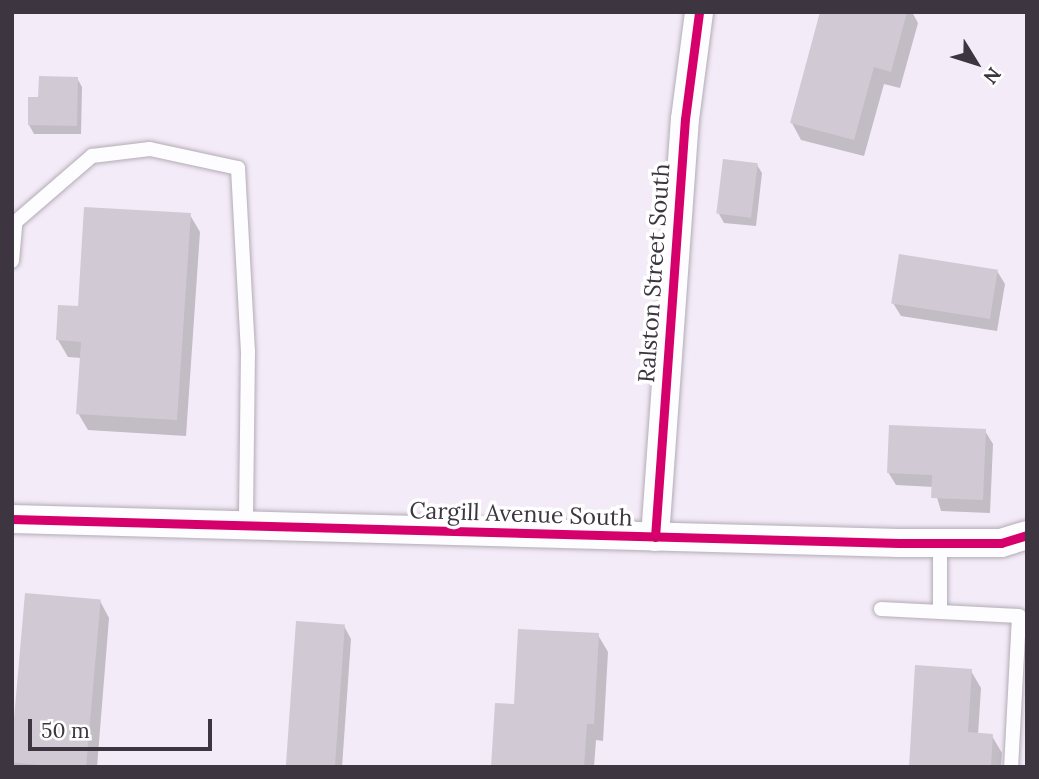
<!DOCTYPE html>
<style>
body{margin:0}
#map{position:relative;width:1039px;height:779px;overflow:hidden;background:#f3ebf7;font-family:Lora,serif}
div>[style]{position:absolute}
.shadow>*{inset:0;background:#0003}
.building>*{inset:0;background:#d1cad5;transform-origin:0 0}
.roads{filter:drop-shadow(0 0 2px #b3acb6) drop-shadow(0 0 2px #b3acb6)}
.service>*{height:14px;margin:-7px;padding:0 7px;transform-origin:7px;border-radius:7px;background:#fdfcfe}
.minor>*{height:28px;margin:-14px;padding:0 14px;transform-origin:14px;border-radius:14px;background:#fdfcfe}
.cycleway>*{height:9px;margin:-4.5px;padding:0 4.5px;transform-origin:4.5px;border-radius:4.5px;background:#d6006c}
span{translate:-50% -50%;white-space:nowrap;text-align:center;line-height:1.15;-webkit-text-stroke:7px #fff;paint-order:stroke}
.street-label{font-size:23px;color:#3d3641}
.frame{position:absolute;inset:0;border:14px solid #3d3641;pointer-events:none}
.north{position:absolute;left:941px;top:28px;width:70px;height:70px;-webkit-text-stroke:5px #fff;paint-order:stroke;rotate:128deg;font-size:19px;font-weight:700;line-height:28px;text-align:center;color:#3d3641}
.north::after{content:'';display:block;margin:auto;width:24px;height:32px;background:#3d3641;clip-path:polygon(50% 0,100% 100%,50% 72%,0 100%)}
.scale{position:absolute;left:28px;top:719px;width:184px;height:32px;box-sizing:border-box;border:4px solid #3d3641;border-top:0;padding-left:9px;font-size:21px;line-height:24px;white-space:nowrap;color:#3d3641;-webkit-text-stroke:5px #fff;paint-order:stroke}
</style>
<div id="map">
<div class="shadow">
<div style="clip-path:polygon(822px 12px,912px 12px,918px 23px,900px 88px,884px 84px,864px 156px,801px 140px,792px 123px)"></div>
<div style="clip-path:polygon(77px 78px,82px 87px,81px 134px,34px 134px,29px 125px,40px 99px)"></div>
<div style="clip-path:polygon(757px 165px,762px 173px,756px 226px,724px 223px,719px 214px)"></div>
<div style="clip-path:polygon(190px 215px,200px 232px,186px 436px,88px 430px,78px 413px,82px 358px,68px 357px,58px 340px,79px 308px)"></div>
<div style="clip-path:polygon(997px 271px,1005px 284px,997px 331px,901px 316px,893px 303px)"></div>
<div style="clip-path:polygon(985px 431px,993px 444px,990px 513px,941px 511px,934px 487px,896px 485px,888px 472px)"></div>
<div style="clip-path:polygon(100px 601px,109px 618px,97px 767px,15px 767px,12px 763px)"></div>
<div style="clip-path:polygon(344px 626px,351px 639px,342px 767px,288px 767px)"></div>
<div style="clip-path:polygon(598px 635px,608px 652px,603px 741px,596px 740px,594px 767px,493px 767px)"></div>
<div style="clip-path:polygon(971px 671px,981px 688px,978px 735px,992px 736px,1002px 753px,1001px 767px,910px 767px)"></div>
</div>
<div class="building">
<div style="clip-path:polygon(820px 12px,907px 12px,891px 72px,874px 67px,854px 140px,790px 123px)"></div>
<div style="clip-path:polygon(39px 76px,78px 77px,77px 126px,28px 125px,28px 97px,38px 97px)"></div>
<div style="left:723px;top:159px;width:35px;height:55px;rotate:7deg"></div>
<div style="clip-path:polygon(84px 207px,191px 213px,177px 420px,76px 414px,81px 342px,56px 340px,58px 305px,78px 306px)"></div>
<div style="left:899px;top:254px;width:100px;height:50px;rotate:9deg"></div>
<div style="clip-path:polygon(889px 425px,986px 429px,983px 500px,931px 498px,932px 475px,887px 473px)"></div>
<div style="left:25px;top:593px;width:76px;height:170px;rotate:5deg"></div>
<div style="left:296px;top:621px;width:49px;height:146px;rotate:4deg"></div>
<div style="clip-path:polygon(518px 629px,599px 633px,594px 724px,587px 724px,584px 767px,491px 767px,495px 703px,514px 704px)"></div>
<div style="clip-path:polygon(915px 665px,972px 669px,968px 732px,993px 734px,991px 767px,909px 767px)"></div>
</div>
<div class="roads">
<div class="service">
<div style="left:12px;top:225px;width:106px;rotate:-40.8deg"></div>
<div style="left:92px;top:156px;width:58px;rotate:-6.9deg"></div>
<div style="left:150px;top:149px;width:90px;rotate:12.2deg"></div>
<div style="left:238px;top:168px;width:183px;rotate:86.9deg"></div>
<div style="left:248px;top:351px;width:175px;rotate:90.7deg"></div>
<div style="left:12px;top:261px;width:38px;rotate:-85deg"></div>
<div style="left:940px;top:543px;width:68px;rotate:90deg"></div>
<div style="left:881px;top:609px;width:138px;rotate:2.9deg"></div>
<div style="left:1019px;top:616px;width:151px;rotate:93deg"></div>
</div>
<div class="minor">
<div style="left:12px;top:519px;width:887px;rotate:1.55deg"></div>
<div style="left:899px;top:543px;width:102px"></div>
<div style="left:1001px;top:543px;width:27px;rotate:-17deg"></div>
<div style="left:655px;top:537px;width:419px;rotate:-85.9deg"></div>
<div style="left:685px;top:119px;width:108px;rotate:-82.5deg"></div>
</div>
</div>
<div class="cycleway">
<div style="left:12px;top:519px;width:887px;rotate:1.55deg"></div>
<div style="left:899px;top:543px;width:102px"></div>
<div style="left:1001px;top:543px;width:27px;rotate:-17deg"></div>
<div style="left:655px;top:537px;width:419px;rotate:-85.9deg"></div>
<div style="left:685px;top:119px;width:108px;rotate:-82.5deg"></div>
</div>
<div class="street-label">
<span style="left:654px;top:273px;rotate:-86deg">Ralston Street South</span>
<span style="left:521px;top:514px;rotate:2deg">Cargill Avenue South</span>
</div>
<div class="frame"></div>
<div class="north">N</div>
<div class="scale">50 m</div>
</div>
